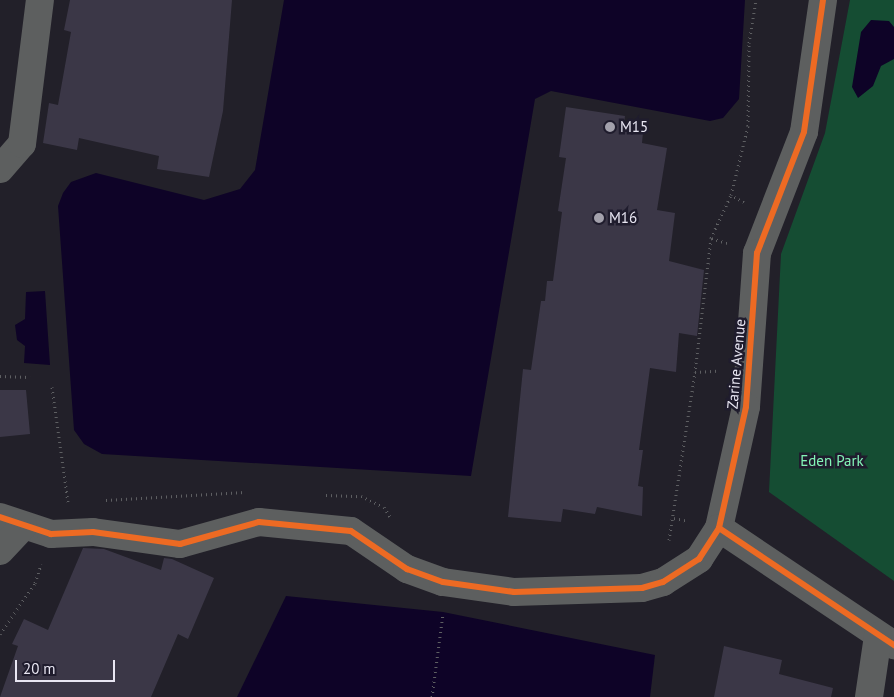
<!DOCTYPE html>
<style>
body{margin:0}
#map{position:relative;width:894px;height:697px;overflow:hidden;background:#222029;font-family:"PT Sans",sans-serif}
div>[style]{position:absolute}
.green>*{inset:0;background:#154d33}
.water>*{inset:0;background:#0e0327}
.building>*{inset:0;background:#3b3747}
.path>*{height:3px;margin-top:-1.5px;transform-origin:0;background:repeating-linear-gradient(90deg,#5e5f62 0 1px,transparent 0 5px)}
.minor>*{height:28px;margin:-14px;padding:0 14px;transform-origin:14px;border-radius:14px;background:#5d5f5f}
.cycleway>*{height:6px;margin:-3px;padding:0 3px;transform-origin:3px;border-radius:3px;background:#ed6a23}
.dots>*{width:14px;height:14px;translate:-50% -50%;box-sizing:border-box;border:2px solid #1f1c2d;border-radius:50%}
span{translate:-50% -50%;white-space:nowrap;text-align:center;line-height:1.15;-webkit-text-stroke:5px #1f1c2d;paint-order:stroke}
.poi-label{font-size:15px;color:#e8e6f2}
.left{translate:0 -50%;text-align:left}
.street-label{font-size:15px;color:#e8e6f2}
.park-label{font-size:15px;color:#83f4b7}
.scale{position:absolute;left:15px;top:660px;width:100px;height:22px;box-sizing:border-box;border:2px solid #e8e6f2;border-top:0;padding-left:6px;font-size:15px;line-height:18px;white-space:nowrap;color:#e8e6f2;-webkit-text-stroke:4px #1f1c2d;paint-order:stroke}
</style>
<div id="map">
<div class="green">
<div style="clip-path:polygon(850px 0,894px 0,894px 581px,769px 492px,781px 254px,825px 133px)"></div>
</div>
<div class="water">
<div style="clip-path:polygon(284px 0,745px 0,739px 99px,723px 118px,710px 121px,551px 91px,535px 99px,471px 476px,102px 454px,84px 444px,74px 430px,58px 206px,63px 193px,71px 182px,96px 173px,204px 200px,240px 189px,255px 170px)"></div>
<div style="clip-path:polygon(871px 20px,889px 21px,894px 27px,894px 59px,881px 66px,873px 86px,858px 98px,852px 87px,861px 32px)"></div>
<div style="clip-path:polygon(45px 291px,50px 365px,24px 363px,25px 346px,17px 340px,15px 325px,25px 319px,26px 292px)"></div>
<div style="clip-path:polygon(286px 596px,443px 612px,655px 655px,650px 697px,237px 697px)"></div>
</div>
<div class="building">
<div style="clip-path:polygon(70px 0,232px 0,223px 111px,209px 177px,157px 169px,159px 156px,79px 138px,77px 150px,43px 143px,49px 103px,58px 105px,71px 32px,64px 30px)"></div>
<div style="clip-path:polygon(566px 107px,625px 116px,623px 129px,643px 132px,642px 143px,667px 148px,657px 210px,675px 213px,669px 261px,704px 270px,697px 336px,679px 333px,676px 372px,650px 368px,639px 450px,643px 450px,638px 486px,643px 487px,642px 516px,597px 507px,595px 514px,563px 509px,561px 522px,508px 517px,523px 369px,531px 370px,541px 301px,545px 301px,547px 281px,553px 281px,562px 212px,558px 211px,566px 158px,559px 157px)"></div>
<div style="clip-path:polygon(0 390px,26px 390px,30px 434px,0 437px)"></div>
<div style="clip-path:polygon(83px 548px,104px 549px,161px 570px,164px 558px,172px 559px,214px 578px,188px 639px,178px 634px,151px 697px,0 697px,18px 646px,12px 644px,24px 619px,48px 630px)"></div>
<div style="clip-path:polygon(724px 646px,782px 660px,779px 674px,833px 688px,831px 697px,714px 697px)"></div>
</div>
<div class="path">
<div style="left:744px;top:202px;width:15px;rotate:-152deg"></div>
<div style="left:731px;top:195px;width:71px;rotate:-76.2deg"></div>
<div style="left:748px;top:126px;width:83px;rotate:-89.3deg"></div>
<div style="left:749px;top:43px;width:44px;rotate:-80.8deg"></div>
<div style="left:711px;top:238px;width:135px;rotate:96.8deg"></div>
<div style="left:695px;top:372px;width:22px;rotate:-3deg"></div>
<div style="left:727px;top:243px;width:17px;rotate:-163deg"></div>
<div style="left:711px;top:238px;width:47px;rotate:-65.1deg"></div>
<div style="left:0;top:376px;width:30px;rotate:2deg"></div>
<div style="left:52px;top:387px;width:116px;rotate:82.1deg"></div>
<div style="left:326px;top:495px;width:35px;rotate:2deg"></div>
<div style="left:361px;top:496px;width:25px;rotate:26deg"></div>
<div style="left:384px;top:507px;width:13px;rotate:58deg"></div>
<div style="left:106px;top:500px;width:139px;rotate:-3.3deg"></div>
<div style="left:674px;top:518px;width:14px;rotate:12deg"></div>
<div style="left:669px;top:540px;width:170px;rotate:-81.2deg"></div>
<div style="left:0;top:634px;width:62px;rotate:-55.5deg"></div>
<div style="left:35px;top:583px;width:20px;rotate:-72deg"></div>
<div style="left:432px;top:697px;width:85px;rotate:-82.5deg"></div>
</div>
<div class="minor">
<div style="left:823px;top:0;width:133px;rotate:98.2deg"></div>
<div style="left:804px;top:132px;width:130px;rotate:111.2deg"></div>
<div style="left:757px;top:253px;width:154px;rotate:94.1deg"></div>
<div style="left:746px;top:407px;width:124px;rotate:102.6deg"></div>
<div style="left:719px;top:528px;width:211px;rotate:33.8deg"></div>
<div style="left:0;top:169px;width:33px;rotate:-49deg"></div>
<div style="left:22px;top:144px;width:145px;rotate:-82.9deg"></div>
<div style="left:0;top:517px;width:54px;rotate:18.4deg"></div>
<div style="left:51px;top:534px;width:42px;rotate:-2.7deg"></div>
<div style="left:93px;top:532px;width:88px;rotate:7.9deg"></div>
<div style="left:180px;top:544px;width:82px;rotate:-15.6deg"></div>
<div style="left:259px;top:522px;width:92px;rotate:5.6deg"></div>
<div style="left:351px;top:531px;width:68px;rotate:34.2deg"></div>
<div style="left:407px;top:569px;width:38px;rotate:20deg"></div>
<div style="left:443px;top:582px;width:72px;rotate:8deg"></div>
<div style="left:514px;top:592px;width:128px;rotate:-1.8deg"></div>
<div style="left:642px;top:588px;width:22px;rotate:-16deg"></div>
<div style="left:663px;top:582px;width:43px;rotate:-32.6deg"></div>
<div style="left:699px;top:559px;width:37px;rotate:-57deg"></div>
<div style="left:0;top:551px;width:34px;rotate:-47deg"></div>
<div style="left:869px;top:697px;width:62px;rotate:-81.6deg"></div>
</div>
<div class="cycleway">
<div style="left:823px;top:0;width:133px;rotate:98.2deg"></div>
<div style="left:804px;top:132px;width:130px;rotate:111.2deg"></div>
<div style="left:757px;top:253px;width:154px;rotate:94.1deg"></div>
<div style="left:746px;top:407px;width:124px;rotate:102.6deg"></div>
<div style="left:719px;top:528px;width:211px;rotate:33.8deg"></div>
<div style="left:0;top:517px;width:54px;rotate:18.4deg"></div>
<div style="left:51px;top:534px;width:42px;rotate:-2.7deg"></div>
<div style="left:93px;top:532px;width:88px;rotate:7.9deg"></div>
<div style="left:180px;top:544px;width:82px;rotate:-15.6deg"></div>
<div style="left:259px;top:522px;width:92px;rotate:5.6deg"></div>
<div style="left:351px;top:531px;width:68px;rotate:34.2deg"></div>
<div style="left:407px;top:569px;width:38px;rotate:20deg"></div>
<div style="left:443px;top:582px;width:72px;rotate:8deg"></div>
<div style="left:514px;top:592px;width:128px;rotate:-1.8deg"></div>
<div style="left:642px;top:588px;width:22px;rotate:-16deg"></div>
<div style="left:663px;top:582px;width:43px;rotate:-32.6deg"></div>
<div style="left:699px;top:559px;width:37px;rotate:-57deg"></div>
</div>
<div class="dots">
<div style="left:610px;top:127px;background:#a3a1ac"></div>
<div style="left:599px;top:218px;background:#a3a1ac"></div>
</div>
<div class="poi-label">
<span class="left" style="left:620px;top:127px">M15</span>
<span class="left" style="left:609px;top:218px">M16</span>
</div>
<div class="street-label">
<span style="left:736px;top:364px;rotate:-85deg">Zarine Avenue</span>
</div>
<div class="park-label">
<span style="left:832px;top:461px">Eden Park</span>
</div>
<div class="scale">20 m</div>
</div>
